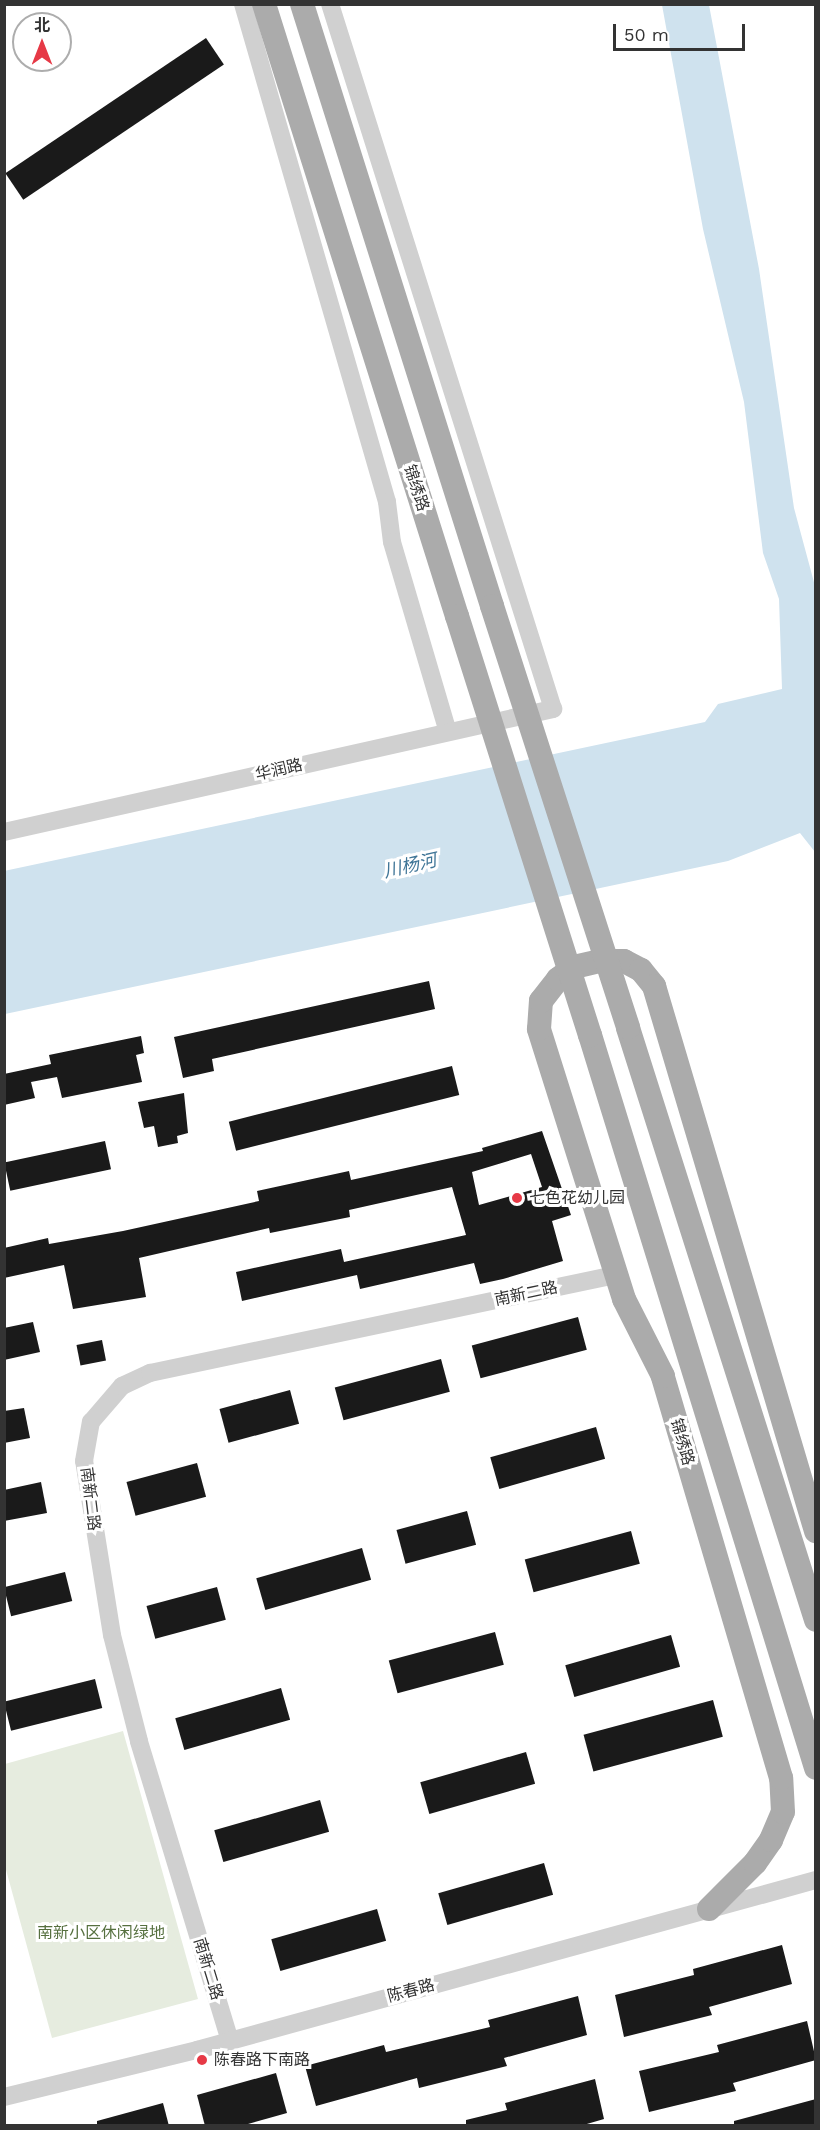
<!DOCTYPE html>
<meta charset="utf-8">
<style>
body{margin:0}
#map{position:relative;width:820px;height:2130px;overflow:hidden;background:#fff;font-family:"Work Sans","Noto Sans SC",sans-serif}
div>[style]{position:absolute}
.green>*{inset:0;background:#e6ecdf}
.water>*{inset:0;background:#cfe2ee}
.building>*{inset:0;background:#1a1a1a;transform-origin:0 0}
.minor>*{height:18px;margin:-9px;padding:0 9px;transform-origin:9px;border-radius:9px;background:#d0d0d0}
.major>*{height:24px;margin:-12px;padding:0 12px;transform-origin:12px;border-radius:12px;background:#ababab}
.major-bridge>*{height:24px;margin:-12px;padding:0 12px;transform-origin:12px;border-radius:12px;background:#ababab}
.dots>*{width:16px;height:16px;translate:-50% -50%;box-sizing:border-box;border:3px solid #fff;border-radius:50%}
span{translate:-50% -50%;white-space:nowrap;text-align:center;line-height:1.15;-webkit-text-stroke:6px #fff;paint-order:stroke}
.street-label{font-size:16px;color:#333}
.poi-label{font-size:16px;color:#333}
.left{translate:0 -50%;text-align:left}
.park-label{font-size:16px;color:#56703f}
.water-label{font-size:18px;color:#3f7597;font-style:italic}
.frame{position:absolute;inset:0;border:6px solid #333;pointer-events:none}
.north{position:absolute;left:12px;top:12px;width:60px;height:60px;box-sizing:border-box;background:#fff;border:2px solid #adadad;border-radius:50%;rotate:0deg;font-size:16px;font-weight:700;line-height:24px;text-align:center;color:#333}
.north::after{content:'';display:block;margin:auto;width:21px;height:27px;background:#e63946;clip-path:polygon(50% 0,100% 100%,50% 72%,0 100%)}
.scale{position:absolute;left:613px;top:24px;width:132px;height:27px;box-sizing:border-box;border:3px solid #333;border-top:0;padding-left:8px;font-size:18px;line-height:21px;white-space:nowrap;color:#333;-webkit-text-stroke:4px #fff;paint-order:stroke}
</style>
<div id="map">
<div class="green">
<div style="clip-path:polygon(123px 1731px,198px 1999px,52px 2038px,5px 1866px,5px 1764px)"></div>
</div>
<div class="water">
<div style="clip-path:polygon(662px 5px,709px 5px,759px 269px,794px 508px,815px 586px,815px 852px,800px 833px,728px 861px,5px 1014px,4px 871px,705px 722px,718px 704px,782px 689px,779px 599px,763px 553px,744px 402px,703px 229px)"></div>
</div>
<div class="building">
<div style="left:206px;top:38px;width:32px;height:242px;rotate:56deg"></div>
<div style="clip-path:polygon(429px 981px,435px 1009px,212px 1059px,214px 1071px,183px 1078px,174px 1037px)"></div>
<div style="clip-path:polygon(141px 1036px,144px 1053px,136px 1055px,142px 1082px,62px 1098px,57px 1077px,31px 1082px,35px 1098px,4px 1105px,4px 1074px,51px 1064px,49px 1055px)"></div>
<div style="left:452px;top:1066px;width:30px;height:230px;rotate:76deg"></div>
<div style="clip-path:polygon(184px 1093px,188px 1133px,177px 1136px,178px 1143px,158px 1147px,154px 1126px,144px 1128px,138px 1102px)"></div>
<div style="clip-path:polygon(evenodd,542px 1131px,571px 1215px,552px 1221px,563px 1261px,503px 1279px,480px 1284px,474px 1263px,360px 1289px,357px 1275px,242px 1301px,236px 1272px,341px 1249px,344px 1262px,466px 1235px,452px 1187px,349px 1210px,350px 1217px,270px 1233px,269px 1228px,139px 1258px,146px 1297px,73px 1309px,64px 1265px,4px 1278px,4px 1248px,48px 1238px,49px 1244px,123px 1231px,259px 1201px,257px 1191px,349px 1171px,351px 1180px,483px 1151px,482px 1148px,542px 1131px,531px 1154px,542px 1187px,479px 1205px,472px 1172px,531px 1154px)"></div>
<div style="left:105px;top:1141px;width:29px;height:103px;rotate:78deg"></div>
<div style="left:578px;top:1317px;width:34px;height:110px;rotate:75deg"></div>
<div style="clip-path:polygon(33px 1322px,40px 1352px,4px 1360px,4px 1328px)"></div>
<div style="left:102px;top:1340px;width:21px;height:26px;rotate:79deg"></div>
<div style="left:441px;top:1359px;width:34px;height:110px;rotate:75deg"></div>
<div style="left:290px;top:1390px;width:35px;height:73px;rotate:75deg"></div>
<div style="clip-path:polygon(24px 1408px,30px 1438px,4px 1443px,4px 1411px)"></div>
<div style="left:596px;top:1427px;width:33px;height:110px;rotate:74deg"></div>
<div style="left:197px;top:1463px;width:35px;height:73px;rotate:75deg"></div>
<div style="clip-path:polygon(41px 1482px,47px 1513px,4px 1521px,4px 1490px)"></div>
<div style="left:467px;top:1511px;width:35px;height:73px;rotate:75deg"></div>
<div style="left:631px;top:1531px;width:34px;height:110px;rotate:75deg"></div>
<div style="left:362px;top:1548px;width:33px;height:110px;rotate:74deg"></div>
<div style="left:65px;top:1572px;width:30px;height:63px;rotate:76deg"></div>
<div style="left:217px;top:1587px;width:34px;height:73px;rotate:75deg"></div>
<div style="left:495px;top:1632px;width:34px;height:110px;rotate:75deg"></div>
<div style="left:671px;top:1635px;width:33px;height:110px;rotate:74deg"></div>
<div style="left:95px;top:1679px;width:30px;height:94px;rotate:76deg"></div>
<div style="left:281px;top:1688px;width:33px;height:110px;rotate:74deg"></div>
<div style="left:713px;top:1700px;width:38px;height:134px;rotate:75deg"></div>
<div style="left:526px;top:1752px;width:33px;height:110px;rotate:74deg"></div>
<div style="left:320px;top:1800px;width:33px;height:110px;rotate:74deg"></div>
<div style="left:544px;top:1863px;width:33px;height:110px;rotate:74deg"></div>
<div style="left:377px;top:1909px;width:33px;height:110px;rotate:74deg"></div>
<div style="clip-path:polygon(782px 1945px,792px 1984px,709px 2007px,712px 2015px,624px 2037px,615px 1995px,694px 1975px,693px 1969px)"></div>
<div style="clip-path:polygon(578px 1996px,587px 2035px,504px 2058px,507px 2066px,419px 2088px,417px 2078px,316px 2106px,305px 2066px,384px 2045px,386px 2052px,490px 2027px,488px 2020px)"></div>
<div style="clip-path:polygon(807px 2021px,816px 2060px,733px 2083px,736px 2091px,649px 2112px,639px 2071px,719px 2052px,717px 2045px)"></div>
<div style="clip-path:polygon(276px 2073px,287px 2113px,241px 2126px,205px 2126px,197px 2095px)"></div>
<div style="clip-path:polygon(595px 2079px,604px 2119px,580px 2126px,466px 2126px,466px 2120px,507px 2110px,505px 2103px)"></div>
<div style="clip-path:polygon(816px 2099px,816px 2126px,734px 2126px,734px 2121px)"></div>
<div style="clip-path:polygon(163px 2103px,169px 2126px,97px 2126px,97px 2121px)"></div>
</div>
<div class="minor">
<div style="left:243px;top:4px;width:518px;rotate:73.87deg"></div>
<div style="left:387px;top:502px;width:40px;rotate:82.9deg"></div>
<div style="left:392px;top:542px;width:198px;rotate:73.6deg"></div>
<div style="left:4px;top:832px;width:563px;rotate:-12.63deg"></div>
<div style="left:553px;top:709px;width:739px;rotate:-107.55deg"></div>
<div style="left:230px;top:2041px;width:313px;rotate:-106.9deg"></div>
<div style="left:139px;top:1741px;width:109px;rotate:-104.3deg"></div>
<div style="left:112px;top:1635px;width:176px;rotate:-99.1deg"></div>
<div style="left:84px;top:1461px;width:40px;rotate:-80deg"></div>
<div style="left:91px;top:1422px;width:48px;rotate:-49.3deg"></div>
<div style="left:122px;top:1386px;width:31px;rotate:-25deg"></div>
<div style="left:150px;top:1373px;width:476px;rotate:-11.9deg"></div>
<div style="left:4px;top:2097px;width:199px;rotate:-13.7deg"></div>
<div style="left:197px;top:2050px;width:642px;rotate:-15.36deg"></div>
</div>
<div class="major">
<div style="left:264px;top:4px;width:642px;rotate:72.5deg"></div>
<div style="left:302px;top:4px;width:631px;rotate:72.48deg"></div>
<div style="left:628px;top:1028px;width:621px;rotate:72.38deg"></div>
<div style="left:590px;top:1035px;width:767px;rotate:72.86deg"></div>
<div style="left:709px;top:1909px;width:65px;rotate:-45deg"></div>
<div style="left:755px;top:1863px;width:28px;rotate:-55deg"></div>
<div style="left:771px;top:1840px;width:30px;rotate:-67deg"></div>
<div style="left:783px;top:1812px;width:34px;rotate:-93deg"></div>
<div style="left:781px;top:1778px;width:419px;rotate:-106.4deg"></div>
<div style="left:663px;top:1376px;width:86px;rotate:-116.9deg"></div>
<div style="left:624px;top:1299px;width:283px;rotate:-107.5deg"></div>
<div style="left:539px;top:1029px;width:28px;rotate:-86deg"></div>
<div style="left:541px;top:1001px;width:28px;rotate:-52deg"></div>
<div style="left:558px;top:979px;width:20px;rotate:-37deg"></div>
<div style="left:574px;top:967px;width:26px;rotate:-13deg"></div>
<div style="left:599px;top:961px;width:25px"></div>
<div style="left:624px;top:961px;width:19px;rotate:28deg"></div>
<div style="left:641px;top:970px;width:21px;rotate:51deg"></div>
<div style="left:654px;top:986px;width:569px;rotate:73.45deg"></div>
</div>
<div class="major-bridge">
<div style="left:492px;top:606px;width:443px;rotate:72.1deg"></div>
<div style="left:457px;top:616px;width:440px;rotate:72.4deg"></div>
</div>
<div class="dots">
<div style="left:517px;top:1198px;background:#e63946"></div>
<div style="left:202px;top:2060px;background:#e63946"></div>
</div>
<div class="street-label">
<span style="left:416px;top:488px;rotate:72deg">锦绣路</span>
<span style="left:279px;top:770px;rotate:-13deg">华润路</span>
<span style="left:526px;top:1294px;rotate:-12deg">南新二路</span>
<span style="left:682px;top:1442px;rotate:74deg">锦绣路</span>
<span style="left:90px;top:1499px;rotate:83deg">南新二路</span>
<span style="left:208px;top:1969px;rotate:73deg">南新二路</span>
<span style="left:411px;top:1991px;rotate:-15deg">陈春路</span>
</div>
<div class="poi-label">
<span class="left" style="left:529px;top:1198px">七色花幼儿园</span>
<span class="left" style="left:214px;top:2060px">陈春路下南路</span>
</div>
<div class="park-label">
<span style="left:101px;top:1933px">南新小区休闲绿地</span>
</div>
<div class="water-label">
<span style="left:410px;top:866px;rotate:-13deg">川杨河</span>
</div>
<div class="frame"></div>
<div class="north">北</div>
<div class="scale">50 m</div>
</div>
